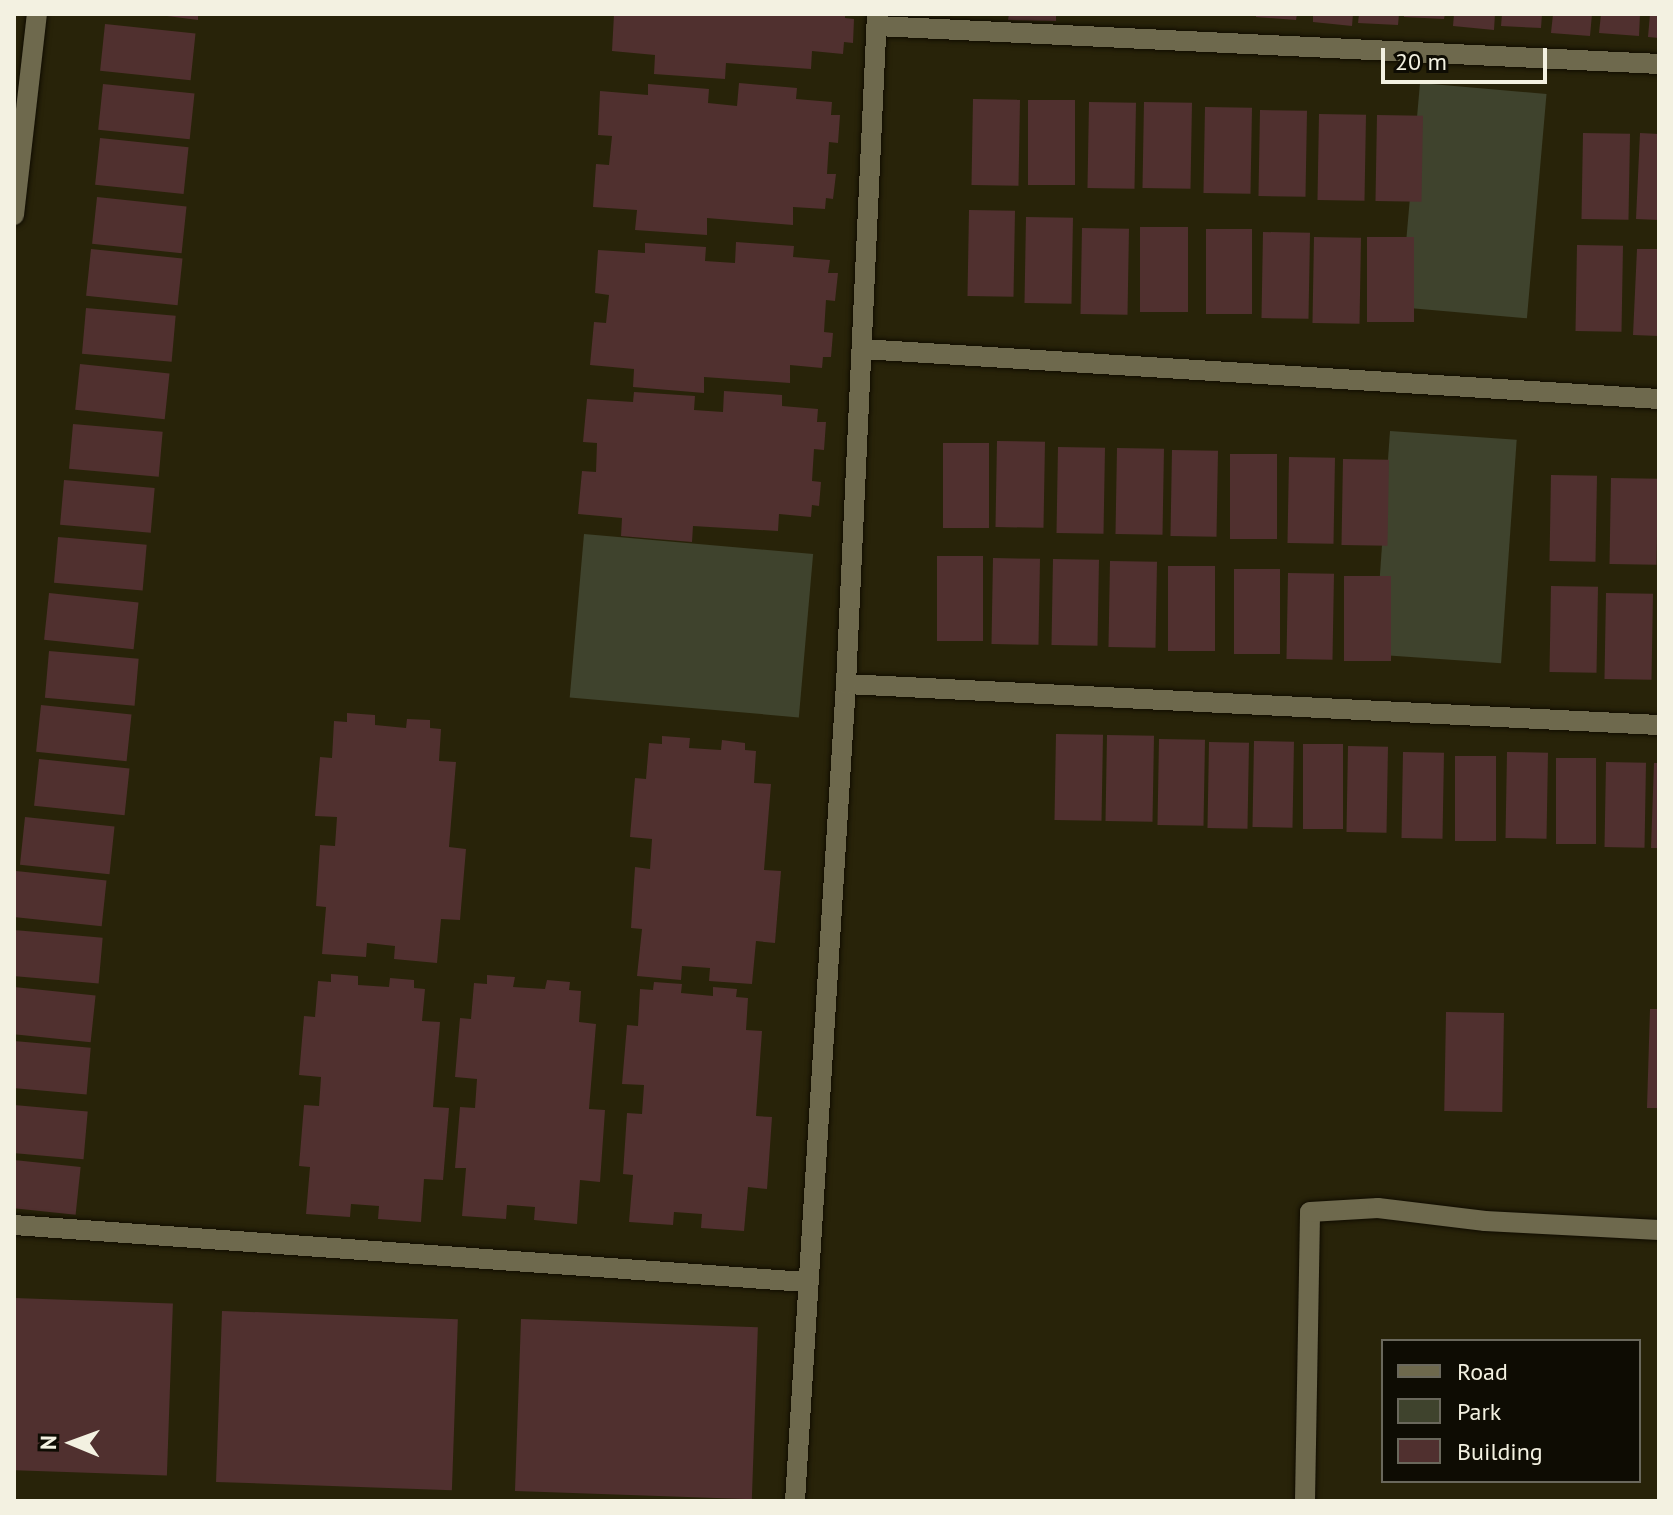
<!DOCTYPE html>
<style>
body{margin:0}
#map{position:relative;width:1673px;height:1515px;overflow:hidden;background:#282309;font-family:"PT Sans",sans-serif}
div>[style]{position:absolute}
.green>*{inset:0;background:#3f432d;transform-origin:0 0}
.building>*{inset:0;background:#50302f;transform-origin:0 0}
.roads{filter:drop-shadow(0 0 2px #100c00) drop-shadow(0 0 2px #100c00)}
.lane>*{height:20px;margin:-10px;padding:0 10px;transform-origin:10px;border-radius:10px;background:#6e694d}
.street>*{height:20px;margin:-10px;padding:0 10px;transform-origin:10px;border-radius:10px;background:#6e694d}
span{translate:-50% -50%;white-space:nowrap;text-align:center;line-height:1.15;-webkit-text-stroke:6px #0e0c03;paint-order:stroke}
.frame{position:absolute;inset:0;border:16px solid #f3f1e1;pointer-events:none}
.legend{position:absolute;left:1381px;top:1339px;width:260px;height:144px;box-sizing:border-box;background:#0e0c03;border:2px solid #6a685c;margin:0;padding:10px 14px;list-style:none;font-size:24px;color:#f3f1e1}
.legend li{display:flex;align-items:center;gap:16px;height:40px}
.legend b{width:40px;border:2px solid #6a685c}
.north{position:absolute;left:32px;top:1403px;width:80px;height:80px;-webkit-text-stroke:6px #0e0c03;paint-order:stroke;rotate:271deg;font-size:22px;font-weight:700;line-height:32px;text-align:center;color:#f3f1e1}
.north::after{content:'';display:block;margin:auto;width:28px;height:36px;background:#f3f1e1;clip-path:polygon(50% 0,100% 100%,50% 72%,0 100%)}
.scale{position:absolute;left:1381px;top:48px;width:166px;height:36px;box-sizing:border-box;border:4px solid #f3f1e1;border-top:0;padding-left:10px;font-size:24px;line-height:28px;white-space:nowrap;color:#f3f1e1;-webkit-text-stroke:6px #0e0c03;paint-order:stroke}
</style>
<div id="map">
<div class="green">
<div style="left:1420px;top:83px;width:127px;height:225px;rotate:5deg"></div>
<div style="left:1390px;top:431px;width:127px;height:224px;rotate:4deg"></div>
<div style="left:584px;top:534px;width:230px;height:164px;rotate:5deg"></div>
</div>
<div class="building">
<div style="clip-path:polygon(167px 14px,198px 14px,198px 20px,167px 16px)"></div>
<div style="clip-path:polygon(614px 14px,845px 14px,845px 18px,854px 19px,853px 43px,844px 42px,843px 54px,812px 51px,811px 69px,726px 63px,725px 79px,654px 74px,655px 55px,612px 51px)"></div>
<div style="clip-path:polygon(1009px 14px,1056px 14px,1056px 21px,1008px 20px)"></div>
<div style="clip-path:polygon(1256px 14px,1297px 14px,1296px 20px,1256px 17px)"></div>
<div style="clip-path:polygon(1313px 14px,1353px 14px,1352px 26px,1313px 22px)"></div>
<div style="clip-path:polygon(1359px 14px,1399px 14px,1398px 25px,1358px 23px)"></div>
<div style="clip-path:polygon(1404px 14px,1445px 14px,1444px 19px,1404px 17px)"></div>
<div style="clip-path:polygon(1454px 14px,1495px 14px,1494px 30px,1453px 26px)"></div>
<div style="clip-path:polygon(1502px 14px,1542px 14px,1541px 28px,1501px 26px)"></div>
<div style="clip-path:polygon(1553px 14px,1592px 14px,1590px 36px,1551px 33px)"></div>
<div style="clip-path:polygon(1601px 14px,1640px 14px,1639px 36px,1599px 33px)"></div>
<div style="clip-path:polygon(1650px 14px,1659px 14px,1659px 38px,1648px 37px)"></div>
<div style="left:105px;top:24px;width:91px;height:47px;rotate:6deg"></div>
<div style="clip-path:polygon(739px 83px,797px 88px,796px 99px,832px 102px,831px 115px,840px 115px,838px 143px,829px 142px,827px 174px,836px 174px,833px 199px,826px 198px,825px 209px,793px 207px,793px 225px,707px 218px,707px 235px,635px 230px,637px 210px,593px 207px,596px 164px,609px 165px,612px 136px,598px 135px,600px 91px,648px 95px,648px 84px,709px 89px,708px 103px,737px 106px)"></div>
<div style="left:103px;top:84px;width:92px;height:46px;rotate:6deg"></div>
<div style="left:973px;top:99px;width:47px;height:86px;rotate:1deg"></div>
<div style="left:1028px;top:100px;width:47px;height:85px"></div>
<div style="left:1089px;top:102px;width:47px;height:86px;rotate:1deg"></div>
<div style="left:1144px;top:102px;width:48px;height:86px;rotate:1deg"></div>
<div style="left:1205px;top:107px;width:47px;height:86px;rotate:1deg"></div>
<div style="left:1260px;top:110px;width:47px;height:86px;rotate:1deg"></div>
<div style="left:1319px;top:114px;width:47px;height:86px;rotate:1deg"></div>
<div style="left:1377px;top:115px;width:46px;height:86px;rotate:1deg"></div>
<div style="left:1583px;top:133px;width:47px;height:86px;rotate:1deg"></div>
<div style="clip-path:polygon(1640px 133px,1659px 134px,1659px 220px,1636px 219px)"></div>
<div style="left:100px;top:138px;width:89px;height:47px;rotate:6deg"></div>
<div style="left:97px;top:197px;width:90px;height:47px;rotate:6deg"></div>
<div style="left:969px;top:210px;width:46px;height:86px;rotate:1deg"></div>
<div style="left:1026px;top:217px;width:47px;height:86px;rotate:1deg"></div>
<div style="left:1140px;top:227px;width:48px;height:85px"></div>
<div style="left:1082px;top:228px;width:47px;height:86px;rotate:1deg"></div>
<div style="left:1206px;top:229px;width:46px;height:85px"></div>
<div style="left:1263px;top:232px;width:47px;height:86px;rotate:1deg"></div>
<div style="left:1314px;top:237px;width:47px;height:86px;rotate:1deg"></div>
<div style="left:1367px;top:237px;width:47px;height:85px"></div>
<div style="clip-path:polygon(736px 242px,794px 246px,793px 257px,830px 260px,828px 273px,838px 273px,835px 301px,826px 300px,824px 332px,833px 333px,831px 357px,823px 357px,822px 368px,790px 365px,790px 383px,704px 377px,704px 393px,633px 387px,634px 369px,590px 365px,594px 322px,606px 323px,609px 295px,595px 293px,598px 250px,645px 253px,645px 243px,706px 247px,705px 261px,735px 263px)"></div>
<div style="left:1577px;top:245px;width:46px;height:86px;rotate:1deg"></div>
<div style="left:91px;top:249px;width:92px;height:47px;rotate:6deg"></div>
<div style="clip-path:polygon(1637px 249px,1659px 249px,1659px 336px,1633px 335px)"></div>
<div style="left:86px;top:308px;width:90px;height:46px;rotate:5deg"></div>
<div style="left:80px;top:364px;width:90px;height:46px;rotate:6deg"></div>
<div style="clip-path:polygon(724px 391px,782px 395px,782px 406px,818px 409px,817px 422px,826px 422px,824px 450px,814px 449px,812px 481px,821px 482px,819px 506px,812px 505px,811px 517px,779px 514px,778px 531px,693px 526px,692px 542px,621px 536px,622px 518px,578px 514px,582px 471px,596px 472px,597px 443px,583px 442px,587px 399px,633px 402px,634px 392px,695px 396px,694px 410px,723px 412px)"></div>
<div style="left:73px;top:424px;width:90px;height:45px;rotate:5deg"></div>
<div style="left:997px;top:441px;width:48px;height:86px;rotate:1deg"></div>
<div style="left:943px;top:443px;width:46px;height:85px"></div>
<div style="left:1058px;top:447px;width:47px;height:86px;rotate:1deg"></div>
<div style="left:1117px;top:448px;width:47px;height:86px;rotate:1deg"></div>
<div style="left:1172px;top:450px;width:46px;height:86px;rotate:1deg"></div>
<div style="left:1230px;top:454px;width:47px;height:85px"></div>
<div style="left:1289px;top:457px;width:46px;height:86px;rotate:1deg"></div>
<div style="left:1343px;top:459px;width:46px;height:86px;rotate:1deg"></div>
<div style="left:1551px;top:475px;width:46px;height:86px;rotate:1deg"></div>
<div style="left:1611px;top:478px;width:47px;height:86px;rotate:1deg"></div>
<div style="left:64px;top:480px;width:91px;height:45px;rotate:5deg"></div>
<div style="left:58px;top:537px;width:89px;height:46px;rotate:5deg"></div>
<div style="left:937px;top:556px;width:46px;height:85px"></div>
<div style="left:993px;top:558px;width:47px;height:86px;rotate:1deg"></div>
<div style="left:1053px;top:559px;width:46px;height:86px;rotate:1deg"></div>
<div style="left:1110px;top:561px;width:47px;height:86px;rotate:1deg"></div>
<div style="left:1168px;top:566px;width:47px;height:85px"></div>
<div style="left:1234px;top:569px;width:46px;height:85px"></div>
<div style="left:1288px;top:573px;width:46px;height:86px;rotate:1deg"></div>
<div style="left:1344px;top:576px;width:47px;height:85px"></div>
<div style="left:1551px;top:586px;width:47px;height:86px;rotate:1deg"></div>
<div style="left:49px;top:593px;width:90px;height:47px;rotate:6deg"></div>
<div style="left:1606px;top:593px;width:47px;height:86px;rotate:1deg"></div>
<div style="left:49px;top:651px;width:90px;height:47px;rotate:5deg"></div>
<div style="left:41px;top:705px;width:91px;height:47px;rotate:6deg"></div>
<div style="clip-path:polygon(347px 713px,375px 715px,375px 725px,406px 728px,407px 719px,430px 720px,430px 728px,441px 729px,439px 761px,456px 762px,449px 847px,466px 849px,460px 920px,441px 919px,437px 963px,394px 959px,395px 946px,367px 943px,366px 957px,322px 954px,326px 907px,316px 906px,320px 845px,335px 846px,337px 817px,315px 816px,320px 757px,332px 758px,334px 721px,347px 722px)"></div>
<div style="left:1056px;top:734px;width:47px;height:86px;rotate:1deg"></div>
<div style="left:1107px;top:735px;width:47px;height:86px;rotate:1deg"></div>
<div style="clip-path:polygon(662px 736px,690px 738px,689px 748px,721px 750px,722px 740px,745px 743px,745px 750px,756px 751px,754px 783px,771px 784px,764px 870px,781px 871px,775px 943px,756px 941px,752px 984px,709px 981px,710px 968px,682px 966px,681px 980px,637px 976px,642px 929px,631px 928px,635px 867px,650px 869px,652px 839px,630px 837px,635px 778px,646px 779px,649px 743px,662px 744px)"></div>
<div style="left:1159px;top:739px;width:46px;height:86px;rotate:1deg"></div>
<div style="left:1254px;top:741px;width:40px;height:86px;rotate:1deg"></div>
<div style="left:1209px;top:742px;width:40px;height:86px;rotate:1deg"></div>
<div style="left:1303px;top:744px;width:40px;height:85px"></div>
<div style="left:1348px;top:746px;width:40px;height:86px;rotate:1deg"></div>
<div style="left:1403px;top:752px;width:41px;height:86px;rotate:1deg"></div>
<div style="left:1507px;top:752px;width:41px;height:86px;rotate:1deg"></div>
<div style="left:1455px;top:756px;width:41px;height:85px"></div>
<div style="left:1556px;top:758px;width:40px;height:86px"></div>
<div style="left:39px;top:759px;width:91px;height:47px;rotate:6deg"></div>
<div style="left:1606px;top:762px;width:40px;height:85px;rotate:1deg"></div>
<div style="clip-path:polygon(1654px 763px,1659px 763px,1659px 848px,1651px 848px)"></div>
<div style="left:25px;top:817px;width:90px;height:48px;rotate:6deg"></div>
<div style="left:16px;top:871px;width:91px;height:46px;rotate:6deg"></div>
<div style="left:14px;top:930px;width:89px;height:46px;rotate:5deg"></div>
<div style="clip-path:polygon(331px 974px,358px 976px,358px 985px,389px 987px,390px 978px,414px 980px,414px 988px,425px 989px,422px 1021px,440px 1022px,433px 1107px,449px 1108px,443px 1180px,424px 1179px,421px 1222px,378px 1219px,379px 1206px,351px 1204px,350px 1217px,306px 1214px,310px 1167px,299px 1166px,304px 1105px,319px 1106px,321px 1077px,299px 1075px,304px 1016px,315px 1017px,318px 981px,331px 982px)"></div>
<div style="clip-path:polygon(487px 975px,515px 977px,513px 987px,545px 989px,547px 980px,570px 982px,569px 990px,581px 991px,579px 1022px,596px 1024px,589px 1109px,605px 1110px,600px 1182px,580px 1180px,577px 1224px,534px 1220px,535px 1207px,507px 1205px,506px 1219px,462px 1216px,466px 1168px,455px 1168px,460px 1107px,475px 1108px,477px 1079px,455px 1077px,460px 1018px,471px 1019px,474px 983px,487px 984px)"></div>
<div style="clip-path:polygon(654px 982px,682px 984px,681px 993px,713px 996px,713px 987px,737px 989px,736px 997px,748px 998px,746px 1030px,762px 1031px,756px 1116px,772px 1117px,767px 1189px,748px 1187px,744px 1231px,701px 1228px,702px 1214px,674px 1212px,673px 1225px,629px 1222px,633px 1175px,623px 1174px,627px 1113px,642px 1114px,644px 1085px,622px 1084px,627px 1025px,638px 1026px,640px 989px,653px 990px)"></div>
<div style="left:14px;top:987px;width:82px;height:47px;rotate:6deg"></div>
<div style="clip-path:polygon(1650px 1009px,1659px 1009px,1659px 1108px,1647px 1108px)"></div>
<div style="left:1446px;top:1012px;width:58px;height:99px;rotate:1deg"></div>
<div style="left:14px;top:1041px;width:77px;height:47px;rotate:5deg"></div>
<div style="left:14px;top:1105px;width:74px;height:48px;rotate:5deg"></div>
<div style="left:14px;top:1160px;width:67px;height:48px;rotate:6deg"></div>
<div style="left:14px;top:1298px;width:159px;height:172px;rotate:2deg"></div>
<div style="left:222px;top:1311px;width:236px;height:171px;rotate:2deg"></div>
<div style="left:521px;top:1319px;width:237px;height:172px;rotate:2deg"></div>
</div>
<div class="roads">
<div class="lane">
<div style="left:14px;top:1225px;width:794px;rotate:4.12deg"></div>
<div style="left:1305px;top:1501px;width:289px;rotate:-89deg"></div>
<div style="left:1310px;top:1212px;width:68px;rotate:-3.4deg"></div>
<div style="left:1378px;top:1208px;width:108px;rotate:6.9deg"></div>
<div style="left:1485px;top:1221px;width:174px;rotate:3deg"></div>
</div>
<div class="street">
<div style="left:877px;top:26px;width:783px;rotate:2.78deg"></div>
<div style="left:14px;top:215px;width:202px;rotate:-83.5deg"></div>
<div style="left:862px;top:349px;width:799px;rotate:3.59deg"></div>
<div style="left:846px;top:684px;width:814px;rotate:2.89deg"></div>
<div style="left:795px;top:1501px;width:819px;rotate:-86.43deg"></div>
<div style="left:846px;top:684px;width:671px;rotate:-87.35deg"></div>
</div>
</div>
<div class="frame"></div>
<ul class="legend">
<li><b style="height:10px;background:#6e694d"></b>Road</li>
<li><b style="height:22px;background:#3f432d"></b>Park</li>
<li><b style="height:22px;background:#50302f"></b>Building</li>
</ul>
<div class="north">N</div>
<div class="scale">20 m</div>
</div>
